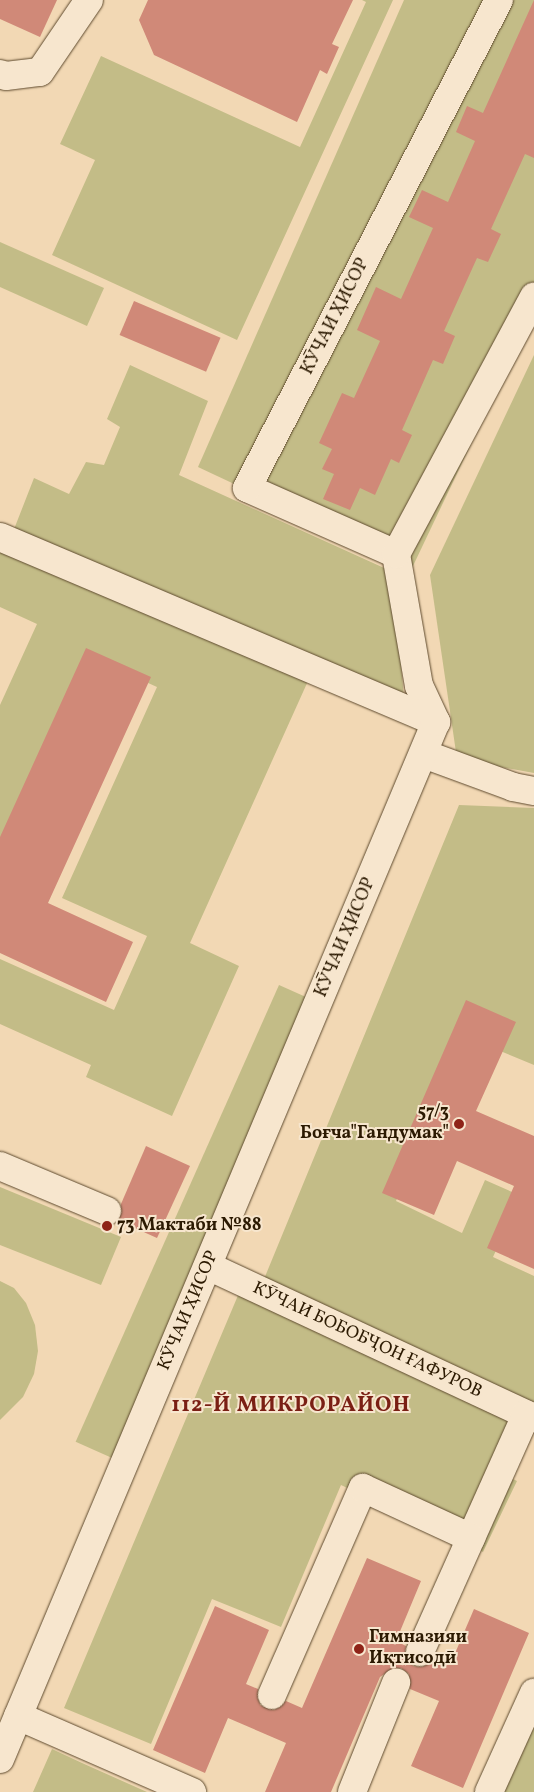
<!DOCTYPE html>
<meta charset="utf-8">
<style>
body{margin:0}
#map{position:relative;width:534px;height:1792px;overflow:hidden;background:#f2d8b4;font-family:Vollkorn,serif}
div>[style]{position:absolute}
.green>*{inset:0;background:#c3bc87;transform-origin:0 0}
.building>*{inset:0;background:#d08978;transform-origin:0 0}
.roads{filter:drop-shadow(0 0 1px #5e4a2e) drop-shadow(0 0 1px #5e4a2e)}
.minor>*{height:28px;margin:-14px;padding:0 14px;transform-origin:14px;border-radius:14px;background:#f7e6ce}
.dots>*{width:14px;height:14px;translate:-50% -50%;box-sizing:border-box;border:2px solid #f7e6ce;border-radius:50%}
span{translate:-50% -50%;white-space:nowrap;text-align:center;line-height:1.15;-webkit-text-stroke:4px #f7e6ce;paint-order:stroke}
.street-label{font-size:18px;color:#2c1a02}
.poi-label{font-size:18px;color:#2c1a02;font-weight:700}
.right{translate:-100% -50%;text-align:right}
.left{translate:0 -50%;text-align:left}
.district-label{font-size:22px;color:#7a1f14;font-weight:700;letter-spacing:1px}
</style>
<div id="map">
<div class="green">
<div style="clip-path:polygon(362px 0,393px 0,237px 340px,52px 255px,95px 160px,60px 144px,101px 56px,300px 147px,366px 2px)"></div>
<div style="clip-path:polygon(404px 0,534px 0,534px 312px,412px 568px,198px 467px)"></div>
<div style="clip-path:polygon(0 242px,104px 288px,87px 326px,0 287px)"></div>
<div style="clip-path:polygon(534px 355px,534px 773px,457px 759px,430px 575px)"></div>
<div style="clip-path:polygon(130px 365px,208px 401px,179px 475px,393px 572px,404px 699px,11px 537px,34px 478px,69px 494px,86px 462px,104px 465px,120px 427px,107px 419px)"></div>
<div style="clip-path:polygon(0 543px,308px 681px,190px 943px,239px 966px,172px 1116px,86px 1077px,91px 1065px,0 1024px,0 959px,114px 1010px,147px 936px,62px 898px,157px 687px,93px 658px,0 863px,0 705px,37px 624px,0 607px)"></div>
<div style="clip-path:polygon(459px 805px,534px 808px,534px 1065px,466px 1037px,396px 1201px,462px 1233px,485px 1180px,521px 1196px,493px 1257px,534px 1276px,534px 1405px,262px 1284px)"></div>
<div style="left:279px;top:985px;width:43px;height:500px;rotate:24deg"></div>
<div style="clip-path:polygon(0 1187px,121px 1237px,101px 1285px,0 1245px)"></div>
<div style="clip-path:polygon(0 1281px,14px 1288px,26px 1303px,35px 1325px,38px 1351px,34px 1374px,23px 1397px,0 1420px)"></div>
<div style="clip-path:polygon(239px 1293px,522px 1412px,497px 1471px,517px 1481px,483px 1552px,341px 1485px,281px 1627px,212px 1599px,151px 1744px,64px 1708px)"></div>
<div style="clip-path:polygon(534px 1715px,534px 1792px,501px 1792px)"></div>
<div style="clip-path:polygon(52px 1749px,82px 1763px,147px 1792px,33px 1792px)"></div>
</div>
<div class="building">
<div style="clip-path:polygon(0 0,57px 0,40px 37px,0 19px)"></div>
<div style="clip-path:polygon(148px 0,353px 0,332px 44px,339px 47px,327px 74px,320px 70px,297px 122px,154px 55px,139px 20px)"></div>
<div style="clip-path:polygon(534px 0,534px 158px,525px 154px,491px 229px,501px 234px,488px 262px,477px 258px,444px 331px,455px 336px,443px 364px,433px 360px,402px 430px,412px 435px,399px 463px,391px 459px,375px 495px,360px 488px,350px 510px,323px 499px,334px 474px,322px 469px,332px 449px,319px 443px,342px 393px,354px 398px,380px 341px,357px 330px,376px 287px,401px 299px,433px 228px,409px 217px,422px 190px,448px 202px,475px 141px,456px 132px,467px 106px,483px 113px)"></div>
<div style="left:134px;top:301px;width:94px;height:37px;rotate:23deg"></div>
<div style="clip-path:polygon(86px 648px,151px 677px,48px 903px,133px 942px,106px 1002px,0 953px,0 837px)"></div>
<div style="clip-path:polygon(466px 1000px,516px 1022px,476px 1111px,534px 1136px,534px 1269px,487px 1248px,514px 1186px,457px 1161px,434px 1215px,382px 1193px)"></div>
<div style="clip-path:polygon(146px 1146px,190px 1166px,157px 1238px,119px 1221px,121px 1204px)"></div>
<div style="clip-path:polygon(367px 1558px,421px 1581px,396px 1641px,406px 1646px,405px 1654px,413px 1666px,422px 1667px,434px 1658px,450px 1665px,474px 1609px,529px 1633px,463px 1788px,411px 1766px,439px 1701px,410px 1689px,409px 1674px,401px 1668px,393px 1668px,380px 1677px,331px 1792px,265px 1792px,286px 1743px,228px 1718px,205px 1773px,153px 1750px,215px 1606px,269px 1630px,246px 1684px,258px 1689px,260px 1705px,274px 1710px,286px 1701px,302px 1708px)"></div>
</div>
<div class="roads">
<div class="minor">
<div style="left:0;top:74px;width:6px;rotate:18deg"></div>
<div style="left:6px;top:76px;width:34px;rotate:-7deg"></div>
<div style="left:40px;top:72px;width:87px;rotate:-55.8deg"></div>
<div style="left:0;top:537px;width:474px;rotate:23deg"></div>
<div style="left:396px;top:554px;width:163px;rotate:-156.1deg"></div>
<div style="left:247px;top:488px;width:549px;rotate:-62.69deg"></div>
<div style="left:424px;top:754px;width:95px;rotate:20.3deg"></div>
<div style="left:513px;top:787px;width:21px;rotate:11deg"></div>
<div style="left:0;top:1166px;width:116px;rotate:22.8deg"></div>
<div style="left:208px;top:1266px;width:360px;rotate:25deg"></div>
<div style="left:420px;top:1652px;width:260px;rotate:-65.9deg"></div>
<div style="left:272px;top:1695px;width:226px;rotate:-66.3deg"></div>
<div style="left:363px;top:1488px;width:119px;rotate:24.8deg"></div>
<div style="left:18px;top:1716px;width:190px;rotate:23.6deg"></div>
<div style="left:0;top:1759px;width:1125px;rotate:-67.2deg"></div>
<div style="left:436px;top:722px;width:40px;rotate:-115deg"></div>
<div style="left:419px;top:686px;width:134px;rotate:-99.9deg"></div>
<div style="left:396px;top:554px;width:292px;rotate:-61.8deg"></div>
<div style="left:352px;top:1792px;width:118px;rotate:-68deg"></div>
<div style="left:489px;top:1792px;width:109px;rotate:-65.6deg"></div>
</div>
</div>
<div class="dots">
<div style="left:459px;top:1124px;background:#8f2418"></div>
<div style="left:107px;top:1226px;background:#8f2418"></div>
<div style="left:359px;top:1649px;background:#8f2418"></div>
</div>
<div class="street-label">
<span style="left:336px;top:317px;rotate:-63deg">КӮЧАИ ҲИСОР</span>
<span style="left:346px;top:938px;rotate:-67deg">КӮЧАИ ҲИСОР</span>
<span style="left:189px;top:1311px;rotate:-67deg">КӮЧАИ ҲИСОР</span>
<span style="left:367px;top:1341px;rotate:25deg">КӮЧАИ БОБОБҶОН ҒАФУРОВ</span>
</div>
<div class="poi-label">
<span class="right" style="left:449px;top:1124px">57/3<br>Боғча"Гандумак"</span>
<span class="left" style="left:117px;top:1226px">73 Мактаби №88</span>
<span class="left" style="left:369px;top:1649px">Гимназияи<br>Иқтисодӣ</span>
</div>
<div class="district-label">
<span style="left:291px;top:1406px">112-Й МИКРОРАЙОН</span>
</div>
</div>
